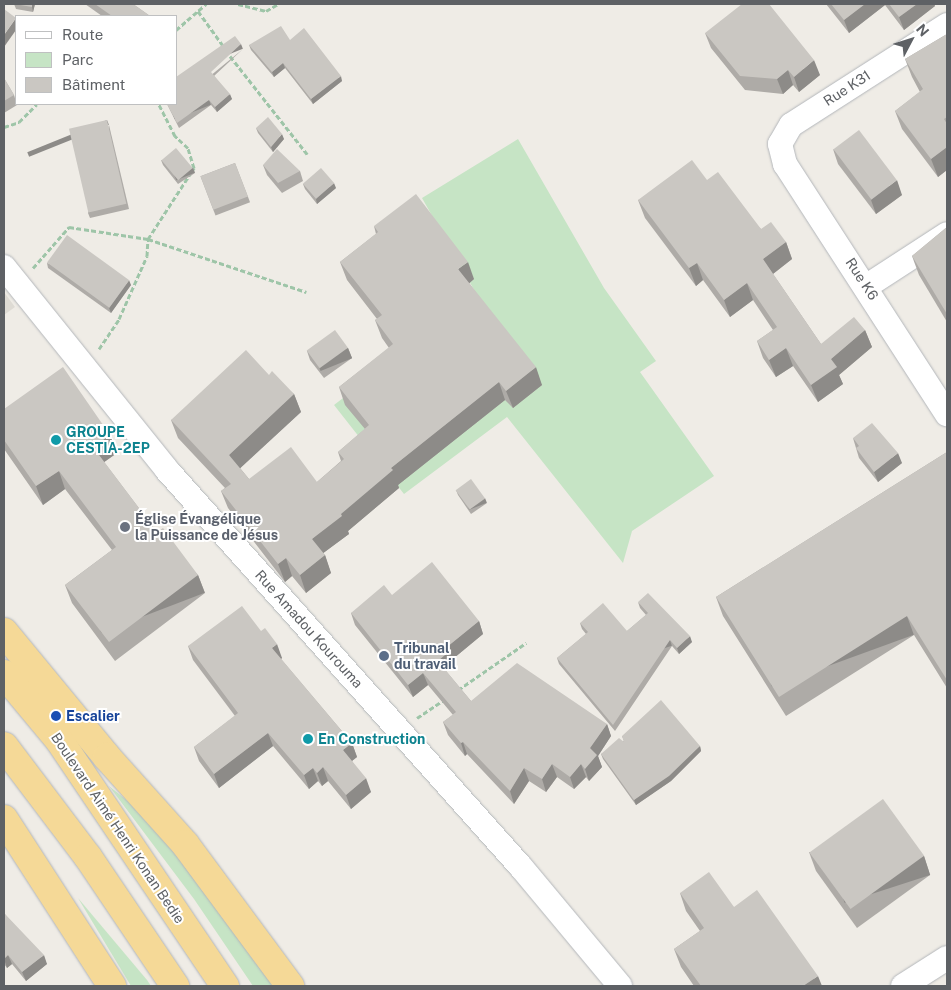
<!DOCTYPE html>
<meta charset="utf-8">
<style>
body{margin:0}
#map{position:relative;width:951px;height:990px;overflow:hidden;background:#efece6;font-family:"Public Sans",sans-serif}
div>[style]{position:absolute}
.education>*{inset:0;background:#dedbd4}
.green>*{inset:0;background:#c6e4c5}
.path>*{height:3px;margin-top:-1.5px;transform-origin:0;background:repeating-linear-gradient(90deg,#9ec5a8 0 5px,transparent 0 7.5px)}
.roads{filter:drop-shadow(0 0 1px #b3b6ba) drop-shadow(0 0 1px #b3b6ba)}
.minor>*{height:24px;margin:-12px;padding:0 12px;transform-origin:12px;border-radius:12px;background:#fff}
.highway>*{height:28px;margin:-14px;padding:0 14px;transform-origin:14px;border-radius:14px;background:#f5d997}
.wall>*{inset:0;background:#aeaba7;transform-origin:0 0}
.shaded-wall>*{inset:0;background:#8d8b88;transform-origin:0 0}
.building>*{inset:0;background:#cac7c2;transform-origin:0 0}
.dots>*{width:14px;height:14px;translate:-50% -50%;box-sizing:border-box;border:2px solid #fff;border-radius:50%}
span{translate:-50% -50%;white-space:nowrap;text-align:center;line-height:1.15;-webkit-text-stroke:4px #fff;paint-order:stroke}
.street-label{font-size:14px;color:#5e6165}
.culture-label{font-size:14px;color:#0d838f;font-weight:700}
.left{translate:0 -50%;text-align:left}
.worship-label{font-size:14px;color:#5b616d;font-weight:700}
.service-label{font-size:14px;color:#4e5e75;font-weight:700}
.transit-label{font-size:14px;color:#164399;font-weight:700}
.frame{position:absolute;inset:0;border:5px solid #5e6165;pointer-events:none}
.legend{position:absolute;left:15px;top:15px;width:162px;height:90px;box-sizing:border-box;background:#fff;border:1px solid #bfc0c1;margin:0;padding:6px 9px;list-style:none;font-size:15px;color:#5e6165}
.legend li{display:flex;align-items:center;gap:10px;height:25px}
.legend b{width:25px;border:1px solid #bfc0c1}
.north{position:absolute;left:886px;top:15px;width:50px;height:50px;-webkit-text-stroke:4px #fff;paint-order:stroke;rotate:50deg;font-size:14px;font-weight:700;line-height:20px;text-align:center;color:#5e6165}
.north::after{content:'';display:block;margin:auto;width:18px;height:22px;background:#5e6165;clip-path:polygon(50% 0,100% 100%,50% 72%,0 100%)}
</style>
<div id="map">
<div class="education">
<div style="clip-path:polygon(4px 292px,15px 307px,4px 315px)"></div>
</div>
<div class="green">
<div style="clip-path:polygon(518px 139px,604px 288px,656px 361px,640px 372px,714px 476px,632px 531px,623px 563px,507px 417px,404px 494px,334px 405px,477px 295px,422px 198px)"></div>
<div style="clip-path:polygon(109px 786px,155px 823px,276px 986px,253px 986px,194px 899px)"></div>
<div style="clip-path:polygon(78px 898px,147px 980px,151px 986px,131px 986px)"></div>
</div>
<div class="path">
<div style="left:238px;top:4px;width:29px;rotate:14deg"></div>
<div style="left:266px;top:11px;width:14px;rotate:-30deg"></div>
<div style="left:198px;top:11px;width:44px;rotate:54.2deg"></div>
<div style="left:176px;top:30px;width:40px;rotate:-41deg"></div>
<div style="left:230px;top:56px;width:125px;rotate:51.8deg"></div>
<div style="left:4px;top:127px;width:16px;rotate:-18deg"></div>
<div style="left:19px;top:122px;width:25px;rotate:-45deg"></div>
<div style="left:33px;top:268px;width:55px;rotate:-48.7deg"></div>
<div style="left:69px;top:227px;width:80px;rotate:8.6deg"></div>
<div style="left:148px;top:239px;width:167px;rotate:18.5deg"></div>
<div style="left:99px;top:349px;width:36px;rotate:-56deg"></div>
<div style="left:119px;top:319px;width:69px;rotate:-66deg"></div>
<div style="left:147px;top:256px;width:17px;rotate:-87deg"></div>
<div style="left:148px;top:239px;width:85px;rotate:-57.1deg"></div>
<div style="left:194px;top:168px;width:21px;rotate:-107deg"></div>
<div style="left:188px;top:148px;width:18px;rotate:-137deg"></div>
<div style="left:175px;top:136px;width:36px;rotate:-117deg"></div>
<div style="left:458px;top:690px;width:83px;rotate:-34.7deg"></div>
<div style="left:417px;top:718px;width:34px;rotate:-34deg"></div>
</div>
<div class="roads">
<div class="minor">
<div style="left:947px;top:25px;width:185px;rotate:147.3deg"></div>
<div style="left:791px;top:125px;width:22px;rotate:120deg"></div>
<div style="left:780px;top:144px;width:21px;rotate:76deg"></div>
<div style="left:785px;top:164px;width:298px;rotate:57.1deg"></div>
<div style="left:4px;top:267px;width:260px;rotate:51.2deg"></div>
<div style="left:167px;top:470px;width:532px;rotate:48.28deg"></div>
<div style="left:521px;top:867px;width:155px;rotate:50.2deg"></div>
<div style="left:867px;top:286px;width:95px;rotate:-33deg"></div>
<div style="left:903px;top:986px;width:52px;rotate:-32.5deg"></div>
</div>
<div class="highway">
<div style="left:4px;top:632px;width:162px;rotate:50.5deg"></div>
<div style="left:107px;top:757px;width:117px;rotate:48.1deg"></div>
<div style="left:185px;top:844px;width:177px;rotate:53.5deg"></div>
<div style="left:4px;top:674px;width:86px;rotate:50.2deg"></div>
<div style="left:59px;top:740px;width:297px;rotate:56deg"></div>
<div style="left:4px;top:746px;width:139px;rotate:52.9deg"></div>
<div style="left:88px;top:857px;width:156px;rotate:56deg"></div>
<div style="left:4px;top:819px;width:199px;rotate:57.1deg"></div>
</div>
</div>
<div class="wall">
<div style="clip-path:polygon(14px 4px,35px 4px,33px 12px,16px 9px)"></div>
<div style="clip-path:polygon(85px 4px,133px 4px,150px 16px,102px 16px)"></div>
<div style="clip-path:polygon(826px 4px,934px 4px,935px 6px,904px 30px,885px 5px,849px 33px)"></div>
<div style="clip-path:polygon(705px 33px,820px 75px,799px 92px,793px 85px,783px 94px,745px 90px,711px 48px)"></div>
<div style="clip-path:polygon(947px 34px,947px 170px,938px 177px,902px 129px,895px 111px,920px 92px,912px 77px,905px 59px)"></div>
<div style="clip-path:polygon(290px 40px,342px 81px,313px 104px,285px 68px,274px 77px,251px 50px,249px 45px)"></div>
<div style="clip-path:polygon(243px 49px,214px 76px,232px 99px,217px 112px,211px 105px,179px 128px,167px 104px,176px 104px)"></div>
<div style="clip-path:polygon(4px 78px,14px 95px,17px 105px,4px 113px)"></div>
<div style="clip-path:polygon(109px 125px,129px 209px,90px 218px,88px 213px)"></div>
<div style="clip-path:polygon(256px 128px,284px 139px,273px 152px,258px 133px)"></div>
<div style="clip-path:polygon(833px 149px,902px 195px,876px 214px,838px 164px)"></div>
<div style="clip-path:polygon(161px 160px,193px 168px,195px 173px,178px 184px,163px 165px)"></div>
<div style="left:235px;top:163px;width:42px;height:37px;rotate:69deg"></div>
<div style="clip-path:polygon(263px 165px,300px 171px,303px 181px,282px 193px,267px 175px)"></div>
<div style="clip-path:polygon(707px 180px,761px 229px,786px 242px,792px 259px,773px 274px,821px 344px,865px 330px,872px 347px,839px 375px,843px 384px,818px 402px,793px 366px,776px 377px,763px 358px,757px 341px,773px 330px,753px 300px,730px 317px,703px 280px,696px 286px,645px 218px,638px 200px)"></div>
<div style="clip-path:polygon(303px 184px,336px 188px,317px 204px,305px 189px)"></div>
<div style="clip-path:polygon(374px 226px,474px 279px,469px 283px,542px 385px,513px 408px,505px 400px,398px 485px,399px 488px,348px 531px,349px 534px,323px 553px,325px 555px,331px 573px,306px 593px,292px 576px,285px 582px,228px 508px,221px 491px,225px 488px,178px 438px,171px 420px,269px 375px,294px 394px,301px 412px,240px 468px,249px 479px,317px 482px,341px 461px,338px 452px,365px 429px,345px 405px,339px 387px,389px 348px,382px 338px,375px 320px,377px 319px,347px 280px,340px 262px,376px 234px)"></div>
<div style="clip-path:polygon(947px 227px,947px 322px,919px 275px,912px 256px)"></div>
<div style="clip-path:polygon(47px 263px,131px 285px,111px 313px,48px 268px)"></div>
<div style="clip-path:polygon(348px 348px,352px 358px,324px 378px,310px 360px,307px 351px)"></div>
<div style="clip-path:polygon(4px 409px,110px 435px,117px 453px,104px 462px,157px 532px,198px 575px,205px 593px,115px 661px,72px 603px,65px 585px,112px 550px,65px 489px,43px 505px,4px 449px)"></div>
<div style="clip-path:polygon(853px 438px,902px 463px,878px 482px,859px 458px)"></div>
<div style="clip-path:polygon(947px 452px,947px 688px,914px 635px,786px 716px,723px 616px,716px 597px)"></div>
<div style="clip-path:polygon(456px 490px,487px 503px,471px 514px,458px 495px)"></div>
<div style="clip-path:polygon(392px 595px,479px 621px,483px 634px,448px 663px,450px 668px,446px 671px,471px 701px,607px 724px,611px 736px,598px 756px,602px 767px,589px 781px,586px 777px,574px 789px,557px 777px,546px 792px,529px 781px,514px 804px,467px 754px,465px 756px,448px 735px,443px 722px,453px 715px,428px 685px,413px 697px,355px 625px,351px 613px)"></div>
<div style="clip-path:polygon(638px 602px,692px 642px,679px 654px,672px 646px,615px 731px,559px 664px,557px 658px,586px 634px,582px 629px,580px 623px,627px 631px,646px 615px,640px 608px)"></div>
<div style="clip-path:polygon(261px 631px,282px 658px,281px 659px,352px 743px,357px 757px,352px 761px,371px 792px,351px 809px,328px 781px,322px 786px,318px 781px,309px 789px,273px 746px,219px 788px,199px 761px,194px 747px,235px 716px,193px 660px,188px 646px)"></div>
<div style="clip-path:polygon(622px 736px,700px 746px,701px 751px,671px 781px,636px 805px,603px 759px,601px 754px,624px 741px)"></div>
<div style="clip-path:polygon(809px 852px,924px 856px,930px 875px,857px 928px,816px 871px)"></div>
<div style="clip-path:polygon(680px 893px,734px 907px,822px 986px,694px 986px,681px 967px,674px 949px,700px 931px,686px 911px)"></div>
<div style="clip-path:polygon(4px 913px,47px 964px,26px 981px,12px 964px,7px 968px,4px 964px)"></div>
</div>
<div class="shaded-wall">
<div style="clip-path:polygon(32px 4px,35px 4px,33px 12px,32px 7px)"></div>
<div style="clip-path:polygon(865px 4px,884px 4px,885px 5px,849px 33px,844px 20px)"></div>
<div style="clip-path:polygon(917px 4px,934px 4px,935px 6px,904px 30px,899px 17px)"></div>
<div style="clip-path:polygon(16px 18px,16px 30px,4px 47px,4px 35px)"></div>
<div style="left:241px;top:44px;width:5px;height:41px;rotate:68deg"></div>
<div style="clip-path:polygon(814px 60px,820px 75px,799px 92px,794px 77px)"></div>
<div style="clip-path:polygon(283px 63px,285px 68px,274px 77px,272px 72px)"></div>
<div style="clip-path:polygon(788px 70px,793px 85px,783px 94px,777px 79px)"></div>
<div style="clip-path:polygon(341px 76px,342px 81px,313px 104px,311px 99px)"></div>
<div style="clip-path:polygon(230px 94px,232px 99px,217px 112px,215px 107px)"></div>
<div style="left:209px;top:100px;width:5px;height:39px;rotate:68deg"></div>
<div style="left:107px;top:120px;width:5px;height:86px;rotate:68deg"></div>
<div style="clip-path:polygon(282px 134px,284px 139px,273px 152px,271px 147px)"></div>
<div style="clip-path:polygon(947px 147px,947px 170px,938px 177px,931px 159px)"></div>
<div style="left:193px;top:168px;width:5px;height:20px;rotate:68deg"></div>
<div style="clip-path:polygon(897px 180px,902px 195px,876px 214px,871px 200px)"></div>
<div style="clip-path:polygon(334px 183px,336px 188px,317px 204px,316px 199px)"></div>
<div style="clip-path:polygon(786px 242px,792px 259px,769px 277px,763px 259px)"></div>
<div style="clip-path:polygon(468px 262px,474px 279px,465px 287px,458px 269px)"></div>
<div style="clip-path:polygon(697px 263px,703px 280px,696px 286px,689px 268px)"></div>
<div style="clip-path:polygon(129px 280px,131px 285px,111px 313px,109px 308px)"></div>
<div style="clip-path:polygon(747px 283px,753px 300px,730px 317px,724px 300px)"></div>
<div style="clip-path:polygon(865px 330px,872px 347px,839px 375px,843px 384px,818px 402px,811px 385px,831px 359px)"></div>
<div style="left:348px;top:348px;width:11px;height:34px;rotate:68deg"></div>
<div style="clip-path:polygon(786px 348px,793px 366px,776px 377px,769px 360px)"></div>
<div style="clip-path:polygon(536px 367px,542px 385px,513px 408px,506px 391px)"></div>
<div style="clip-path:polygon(499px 382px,505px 400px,398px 485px,399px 488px,348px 531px,349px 534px,318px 557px,312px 539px,391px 468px)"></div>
<div style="clip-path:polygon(294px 394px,301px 412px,235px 473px,229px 455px)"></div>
<div style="clip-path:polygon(110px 435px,117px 453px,100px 465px,93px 447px)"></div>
<div style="clip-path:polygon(898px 453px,902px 463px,878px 482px,874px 472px)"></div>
<div style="clip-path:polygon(59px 471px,65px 489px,43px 505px,36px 486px)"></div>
<div style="left:485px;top:498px;width:5px;height:19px;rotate:68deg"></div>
<div style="clip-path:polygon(325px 555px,331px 573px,306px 593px,300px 575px)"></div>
<div style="clip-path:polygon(286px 558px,292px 576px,285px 582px,278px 564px)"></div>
<div style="left:198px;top:575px;width:19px;height:111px;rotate:69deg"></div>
<div style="left:907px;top:616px;width:20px;height:151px;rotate:70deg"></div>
<div style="clip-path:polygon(479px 621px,483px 634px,448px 663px,450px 668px,442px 674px,438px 661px,442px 651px)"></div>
<div style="clip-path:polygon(690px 636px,692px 642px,679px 654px,677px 648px)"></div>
<div style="left:670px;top:640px;width:6px;height:102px;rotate:72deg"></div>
<div style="clip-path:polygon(277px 644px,282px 658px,277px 662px,272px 648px)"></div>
<div style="clip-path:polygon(423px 673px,428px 685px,413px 697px,408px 685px)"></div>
<div style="clip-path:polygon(607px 724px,611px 736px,598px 756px,602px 767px,589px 781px,585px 769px,590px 748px)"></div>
<div style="clip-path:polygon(268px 733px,273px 746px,219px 788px,214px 774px)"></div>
<div style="clip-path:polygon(463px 742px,467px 754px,465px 756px,461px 743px)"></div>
<div style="clip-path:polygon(352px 743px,357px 757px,348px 764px,343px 750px)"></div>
<div style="clip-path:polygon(700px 746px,701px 751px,671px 781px,636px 805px,634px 800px)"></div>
<div style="clip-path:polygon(552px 764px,557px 777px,546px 792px,542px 779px)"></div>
<div style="clip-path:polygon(581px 764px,586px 777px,574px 789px,570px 777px)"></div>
<div style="clip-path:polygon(323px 767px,328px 781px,322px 786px,317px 773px)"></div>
<div style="clip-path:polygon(313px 768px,318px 781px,309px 789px,304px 775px)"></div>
<div style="clip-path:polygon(524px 768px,529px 781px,514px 804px,510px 791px)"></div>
<div style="clip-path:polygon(366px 778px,371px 792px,351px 809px,346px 795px)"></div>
<div style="left:924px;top:856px;width:20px;height:90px;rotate:72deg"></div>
<div style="clip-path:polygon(8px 955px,12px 964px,7px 968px,4px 959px)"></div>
<div style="clip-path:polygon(44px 955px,47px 964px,26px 981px,22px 972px)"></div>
<div style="clip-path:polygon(818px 976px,822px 986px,803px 986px)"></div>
</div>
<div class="building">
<div style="clip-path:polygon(15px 4px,32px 4px,32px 7px)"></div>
<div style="clip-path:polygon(95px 4px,133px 4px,150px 16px,112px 16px)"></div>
<div style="clip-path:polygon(742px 4px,769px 4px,814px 60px,794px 77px,788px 70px,777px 79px,740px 76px,705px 33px)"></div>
<div style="clip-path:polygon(831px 4px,865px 4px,844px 20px)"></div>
<div style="clip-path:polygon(889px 4px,917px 4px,899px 17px)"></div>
<div style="clip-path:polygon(4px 9px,16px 18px,4px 35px)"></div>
<div style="clip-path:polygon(281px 26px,290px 40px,304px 28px,341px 76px,311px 99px,283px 63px,272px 72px,249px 45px)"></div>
<div style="clip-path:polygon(947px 34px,947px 117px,944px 119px,947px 124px,947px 147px,931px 159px,895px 111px,923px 89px,905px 59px)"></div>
<div style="clip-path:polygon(235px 36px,241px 44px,211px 72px,230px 94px,215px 107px,209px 100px,177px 123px,167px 104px,176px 104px,176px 77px)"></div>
<div style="clip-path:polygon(4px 78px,14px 95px,4px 101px)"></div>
<div style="clip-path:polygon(268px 117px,282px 134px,271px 147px,256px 128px)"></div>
<div style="left:107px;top:120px;width:86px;height:39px;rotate:77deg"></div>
<div style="left:859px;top:130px;width:63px;height:32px;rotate:53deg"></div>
<div style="left:176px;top:148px;width:26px;height:19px;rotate:50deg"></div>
<div style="clip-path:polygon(277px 149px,300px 171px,278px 183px,263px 165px)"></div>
<div style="clip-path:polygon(692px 160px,707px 180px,718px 172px,761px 229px,771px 222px,786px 242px,763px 259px,821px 344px,854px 317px,865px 330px,831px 359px,837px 367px,811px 385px,786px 348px,769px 360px,757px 341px,777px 327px,747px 283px,724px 300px,697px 263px,689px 268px,638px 200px)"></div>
<div style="left:235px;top:163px;width:36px;height:37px;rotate:69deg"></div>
<div style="left:321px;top:168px;width:20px;height:24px;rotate:49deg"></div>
<div style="clip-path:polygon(416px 194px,468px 262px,458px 269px,536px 367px,506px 391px,499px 382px,391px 468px,393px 470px,341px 514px,342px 516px,312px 539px,325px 555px,300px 575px,286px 558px,278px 564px,221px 491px,231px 484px,171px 420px,246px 350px,269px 375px,272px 371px,294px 394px,229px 455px,249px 479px,291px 447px,317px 482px,344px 459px,338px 452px,369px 425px,339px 387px,393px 344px,375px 320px,382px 315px,340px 262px,378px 232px,374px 226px)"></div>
<div style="clip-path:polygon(947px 227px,947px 314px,912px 256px)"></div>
<div style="left:67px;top:235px;width:77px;height:34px;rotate:36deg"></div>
<div style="left:335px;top:330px;width:22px;height:35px;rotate:54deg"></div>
<div style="clip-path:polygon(63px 367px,110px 435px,93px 447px,157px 532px,163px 528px,198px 575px,109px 642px,65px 585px,116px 547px,59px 471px,36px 486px,4px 440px,4px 409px)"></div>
<div style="clip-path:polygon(872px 423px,898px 453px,874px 472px,856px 448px,859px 446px,853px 438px)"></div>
<div style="clip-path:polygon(947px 452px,947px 680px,907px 616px,779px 697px,716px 597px)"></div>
<div style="left:471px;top:479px;width:24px;height:19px;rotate:54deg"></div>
<div style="clip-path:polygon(432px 562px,479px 621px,442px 651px,445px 655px,438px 661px,471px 701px,517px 663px,607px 724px,590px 748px,597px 755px,585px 769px,581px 764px,570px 777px,552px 764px,542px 779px,524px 768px,510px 791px,463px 742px,461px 743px,443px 722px,456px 712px,423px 673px,408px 685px,351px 613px,384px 585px,392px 595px)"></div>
<div style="clip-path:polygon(648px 593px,690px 636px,677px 648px,670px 640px,613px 725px,557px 658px,588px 632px,580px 623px,603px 603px,627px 631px,648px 613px,638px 602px)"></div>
<div style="clip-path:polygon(242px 606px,261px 631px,265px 628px,277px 644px,272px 648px,352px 743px,343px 750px,366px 778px,346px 795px,323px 767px,317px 773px,313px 768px,304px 775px,268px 733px,214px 774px,194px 747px,238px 713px,188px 646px)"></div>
<div style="clip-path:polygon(661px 700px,700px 746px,669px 776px,634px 800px,601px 754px,619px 738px,624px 742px,622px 736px)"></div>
<div style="left:883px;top:799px;width:70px;height:91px;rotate:54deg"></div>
<div style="clip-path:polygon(709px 872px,734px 907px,757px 890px,818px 976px,803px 986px,701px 986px,674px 949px,704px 928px,680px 893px)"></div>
<div style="clip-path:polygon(4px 913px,44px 955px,22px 972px,8px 955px,4px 959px)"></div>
</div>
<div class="dots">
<div style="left:56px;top:440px;background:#0f9aa8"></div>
<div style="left:125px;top:527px;background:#6b7280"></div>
<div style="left:384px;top:656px;background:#5c6f8a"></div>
<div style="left:56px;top:716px;background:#1a4fb4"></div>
<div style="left:308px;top:739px;background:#0f9aa8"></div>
</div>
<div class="street-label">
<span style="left:847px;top:88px;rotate:-33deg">Rue K31</span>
<span style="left:862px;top:279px;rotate:57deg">Rue K6</span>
<span style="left:309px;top:629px;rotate:48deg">Rue Amadou Kourouma</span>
<span style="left:118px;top:828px;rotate:56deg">Boulevard Aimé Henri Konan Bedie</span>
</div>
<div class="culture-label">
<span class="left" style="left:66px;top:440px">GROUPE<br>CESTIA-2EP</span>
<span class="left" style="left:318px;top:739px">En Construction</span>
</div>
<div class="worship-label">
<span class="left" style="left:135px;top:527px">Église Évangélique<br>la Puissance de Jésus</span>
</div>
<div class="service-label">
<span class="left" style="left:394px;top:656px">Tribunal<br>du travail</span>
</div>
<div class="transit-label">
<span class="left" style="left:66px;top:716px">Escalier</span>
</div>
<div class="frame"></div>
<ul class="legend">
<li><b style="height:6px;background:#fff"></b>Route</li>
<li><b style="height:14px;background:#c6e4c5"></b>Parc</li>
<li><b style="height:14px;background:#cac7c2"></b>Bâtiment</li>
</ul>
<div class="north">N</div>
</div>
